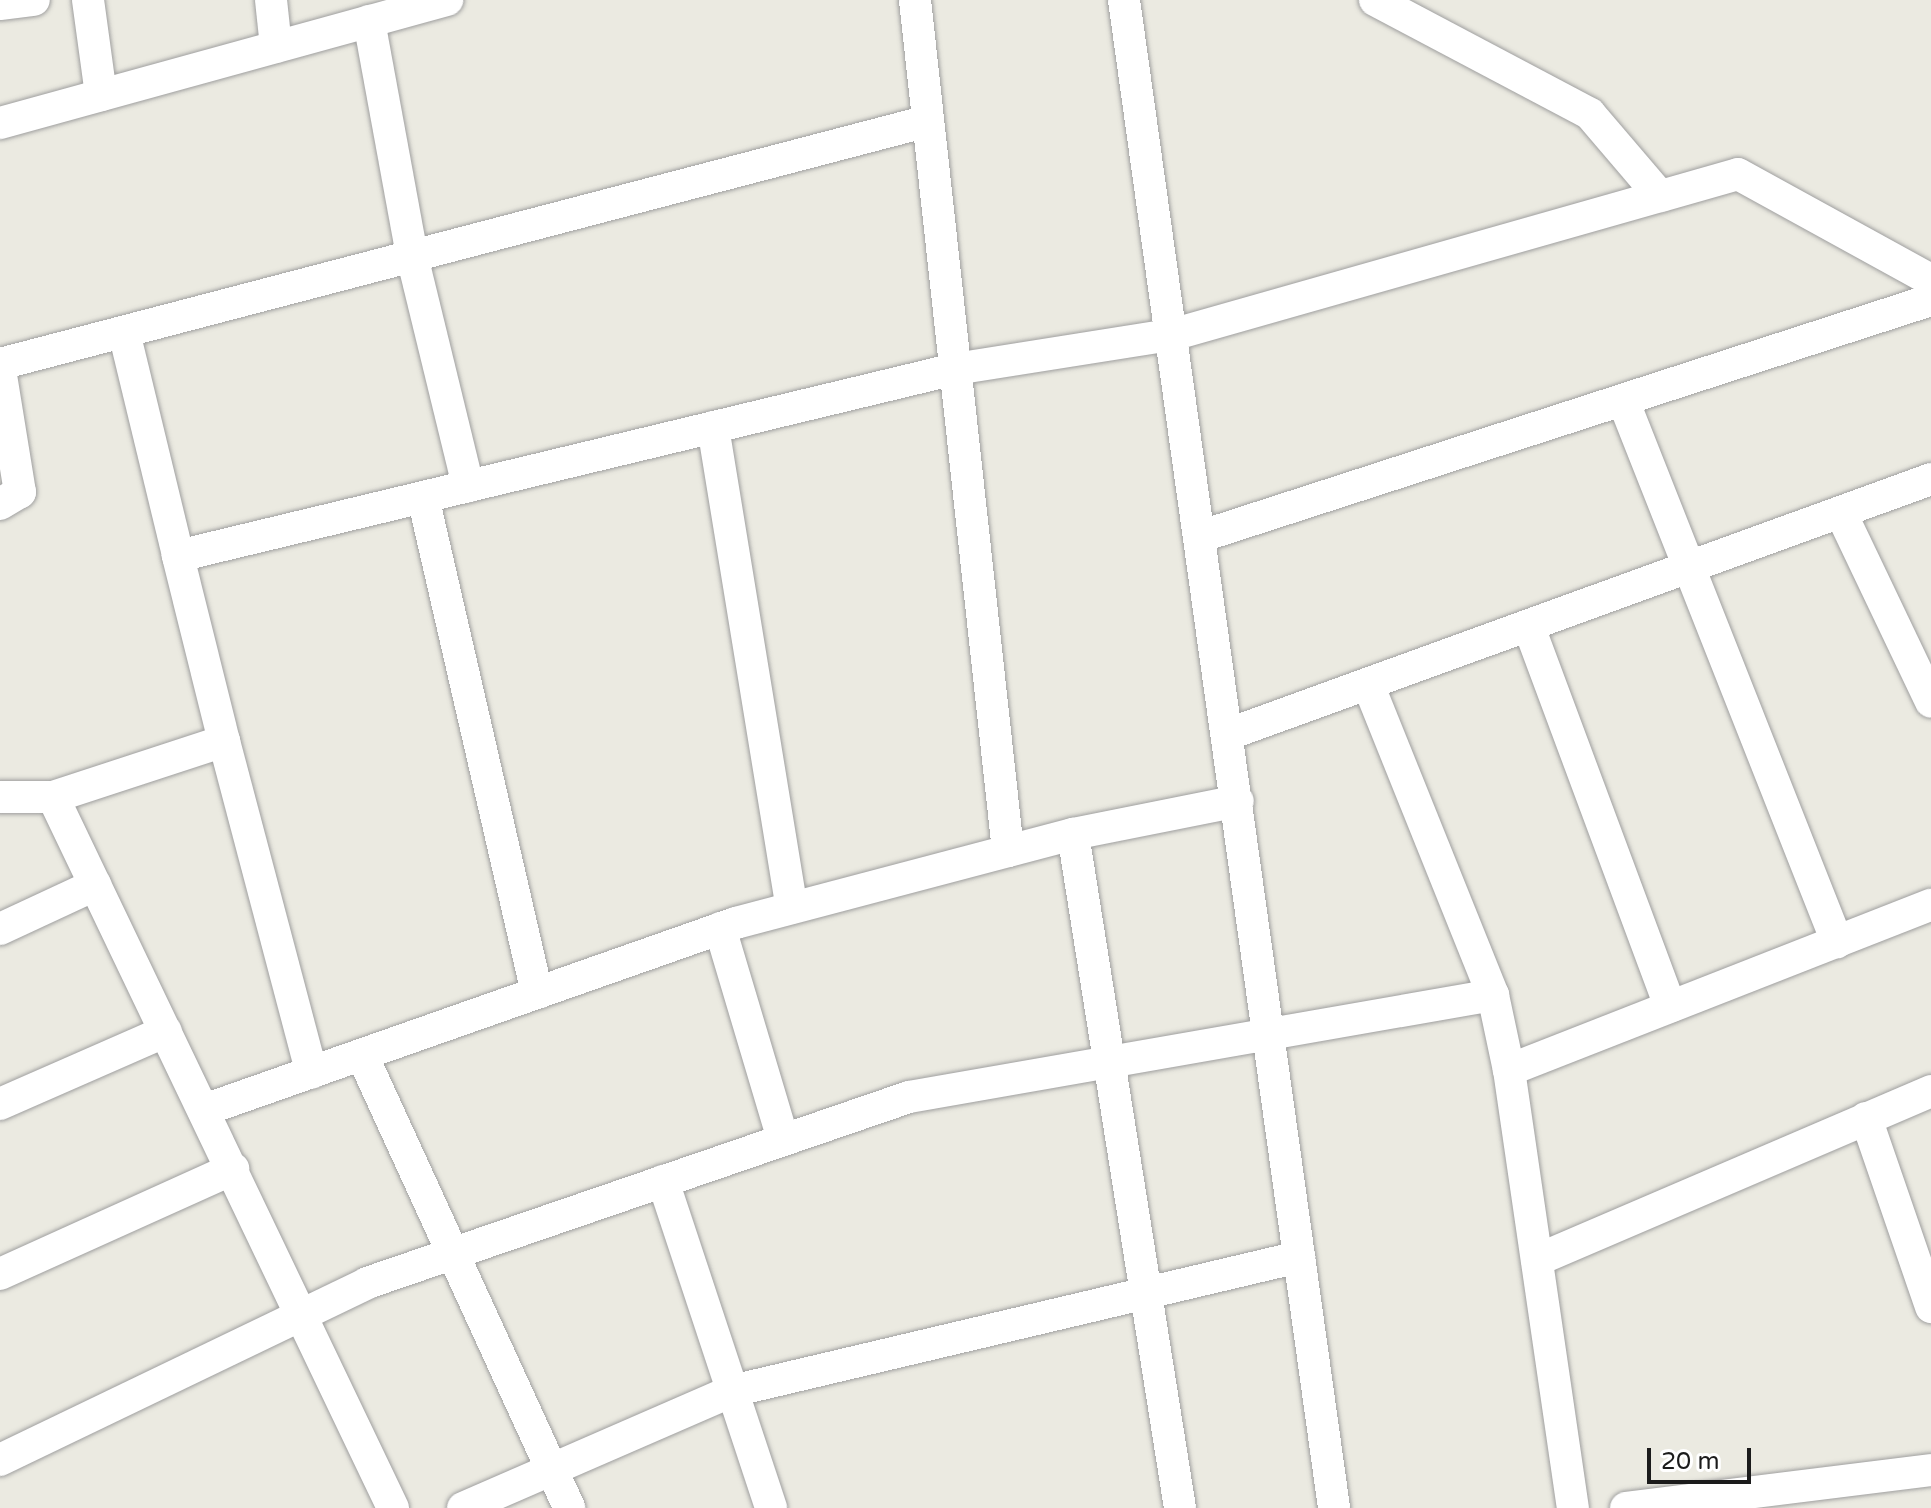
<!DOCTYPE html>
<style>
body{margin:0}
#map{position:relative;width:1931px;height:1508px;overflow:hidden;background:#ebeae1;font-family:"Varela Round",sans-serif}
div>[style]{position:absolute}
.roads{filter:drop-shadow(0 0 2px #9f9f9f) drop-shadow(0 0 2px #9f9f9f)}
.street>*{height:32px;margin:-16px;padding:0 16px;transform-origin:16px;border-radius:16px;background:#fff}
span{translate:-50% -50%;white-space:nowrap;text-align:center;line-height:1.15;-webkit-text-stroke:7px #fff;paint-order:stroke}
.scale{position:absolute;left:1647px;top:1448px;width:104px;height:36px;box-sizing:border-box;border:4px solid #1b1b1b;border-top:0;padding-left:10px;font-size:24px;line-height:28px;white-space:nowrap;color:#1b1b1b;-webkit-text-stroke:6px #fff;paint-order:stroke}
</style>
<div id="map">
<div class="roads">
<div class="street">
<div style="left:88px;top:0;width:96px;rotate:82.2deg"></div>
<div style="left:271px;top:0;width:47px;rotate:83.9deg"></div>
<div style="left:915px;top:0;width:856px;rotate:83.76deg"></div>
<div style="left:1124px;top:0;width:1523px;rotate:82.07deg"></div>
<div style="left:1375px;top:0;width:243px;rotate:27.9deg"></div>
<div style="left:1590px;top:114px;width:108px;rotate:49.5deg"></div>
<div style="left:0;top:4px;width:34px;rotate:-7deg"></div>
<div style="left:369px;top:21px;width:239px;rotate:79.6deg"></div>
<div style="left:412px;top:256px;width:237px;rotate:76.3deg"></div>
<div style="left:0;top:123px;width:464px;rotate:-15.4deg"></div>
<div style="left:124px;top:332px;width:230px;rotate:76.4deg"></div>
<div style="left:0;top:364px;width:959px;rotate:-14.67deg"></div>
<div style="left:0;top:369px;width:125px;rotate:80.8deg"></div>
<div style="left:20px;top:492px;width:23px;rotate:149deg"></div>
<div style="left:1623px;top:400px;width:583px;rotate:68.45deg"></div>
<div style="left:713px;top:427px;width:487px;rotate:80.7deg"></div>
<div style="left:423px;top:497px;width:509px;rotate:77.06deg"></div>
<div style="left:1841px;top:513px;width:209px;rotate:64.5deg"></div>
<div style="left:1202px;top:536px;width:766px;rotate:-17.94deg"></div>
<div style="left:1529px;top:627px;width:405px;rotate:69.6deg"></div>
<div style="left:1368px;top:684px;width:335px;rotate:68.1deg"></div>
<div style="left:1229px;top:734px;width:747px;rotate:-19.96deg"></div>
<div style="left:224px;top:741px;width:343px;rotate:75.2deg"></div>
<div style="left:0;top:797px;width:53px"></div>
<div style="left:53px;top:797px;width:788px;rotate:64.44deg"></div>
<div style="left:53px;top:797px;width:180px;rotate:-18.1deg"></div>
<div style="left:224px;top:741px;width:191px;rotate:-104deg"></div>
<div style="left:178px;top:556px;width:799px;rotate:-13.53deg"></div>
<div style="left:955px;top:369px;width:223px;rotate:-9deg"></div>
<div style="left:1175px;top:334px;width:585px;rotate:-15.86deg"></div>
<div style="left:1738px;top:174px;width:220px;rotate:28.8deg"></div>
<div style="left:1073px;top:834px;width:168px;rotate:-11.3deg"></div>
<div style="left:720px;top:928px;width:221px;rotate:73.4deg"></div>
<div style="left:0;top:929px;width:105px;rotate:-24.9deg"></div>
<div style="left:362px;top:1055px;width:498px;rotate:65.4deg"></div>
<div style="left:1509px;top:1070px;width:443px;rotate:81.7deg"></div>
<div style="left:0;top:1104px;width:181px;rotate:-23.7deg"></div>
<div style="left:204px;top:1110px;width:564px;rotate:-19.37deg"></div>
<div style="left:736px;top:923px;width:349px;rotate:-14.8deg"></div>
<div style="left:1073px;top:834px;width:682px;rotate:80.98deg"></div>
<div style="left:1866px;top:1118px;width:200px;rotate:71deg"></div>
<div style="left:663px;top:1181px;width:344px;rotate:71.7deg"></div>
<div style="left:1537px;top:1260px;width:429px;rotate:-23.2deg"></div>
<div style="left:0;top:1274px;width:256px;rotate:-24.3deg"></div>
<div style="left:0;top:1460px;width:407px;rotate:-25.7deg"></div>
<div style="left:367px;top:1283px;width:573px;rotate:-18.94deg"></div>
<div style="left:909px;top:1097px;width:593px;rotate:-9.91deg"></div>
<div style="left:1493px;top:995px;width:77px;rotate:78deg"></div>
<div style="left:1509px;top:1070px;width:453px;rotate:-21.4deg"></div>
<div style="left:463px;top:1508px;width:293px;rotate:-23.5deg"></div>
<div style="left:732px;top:1391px;width:583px;rotate:-13.3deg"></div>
<div style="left:1626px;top:1508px;width:307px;rotate:-7.1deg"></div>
</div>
</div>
<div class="scale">20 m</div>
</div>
